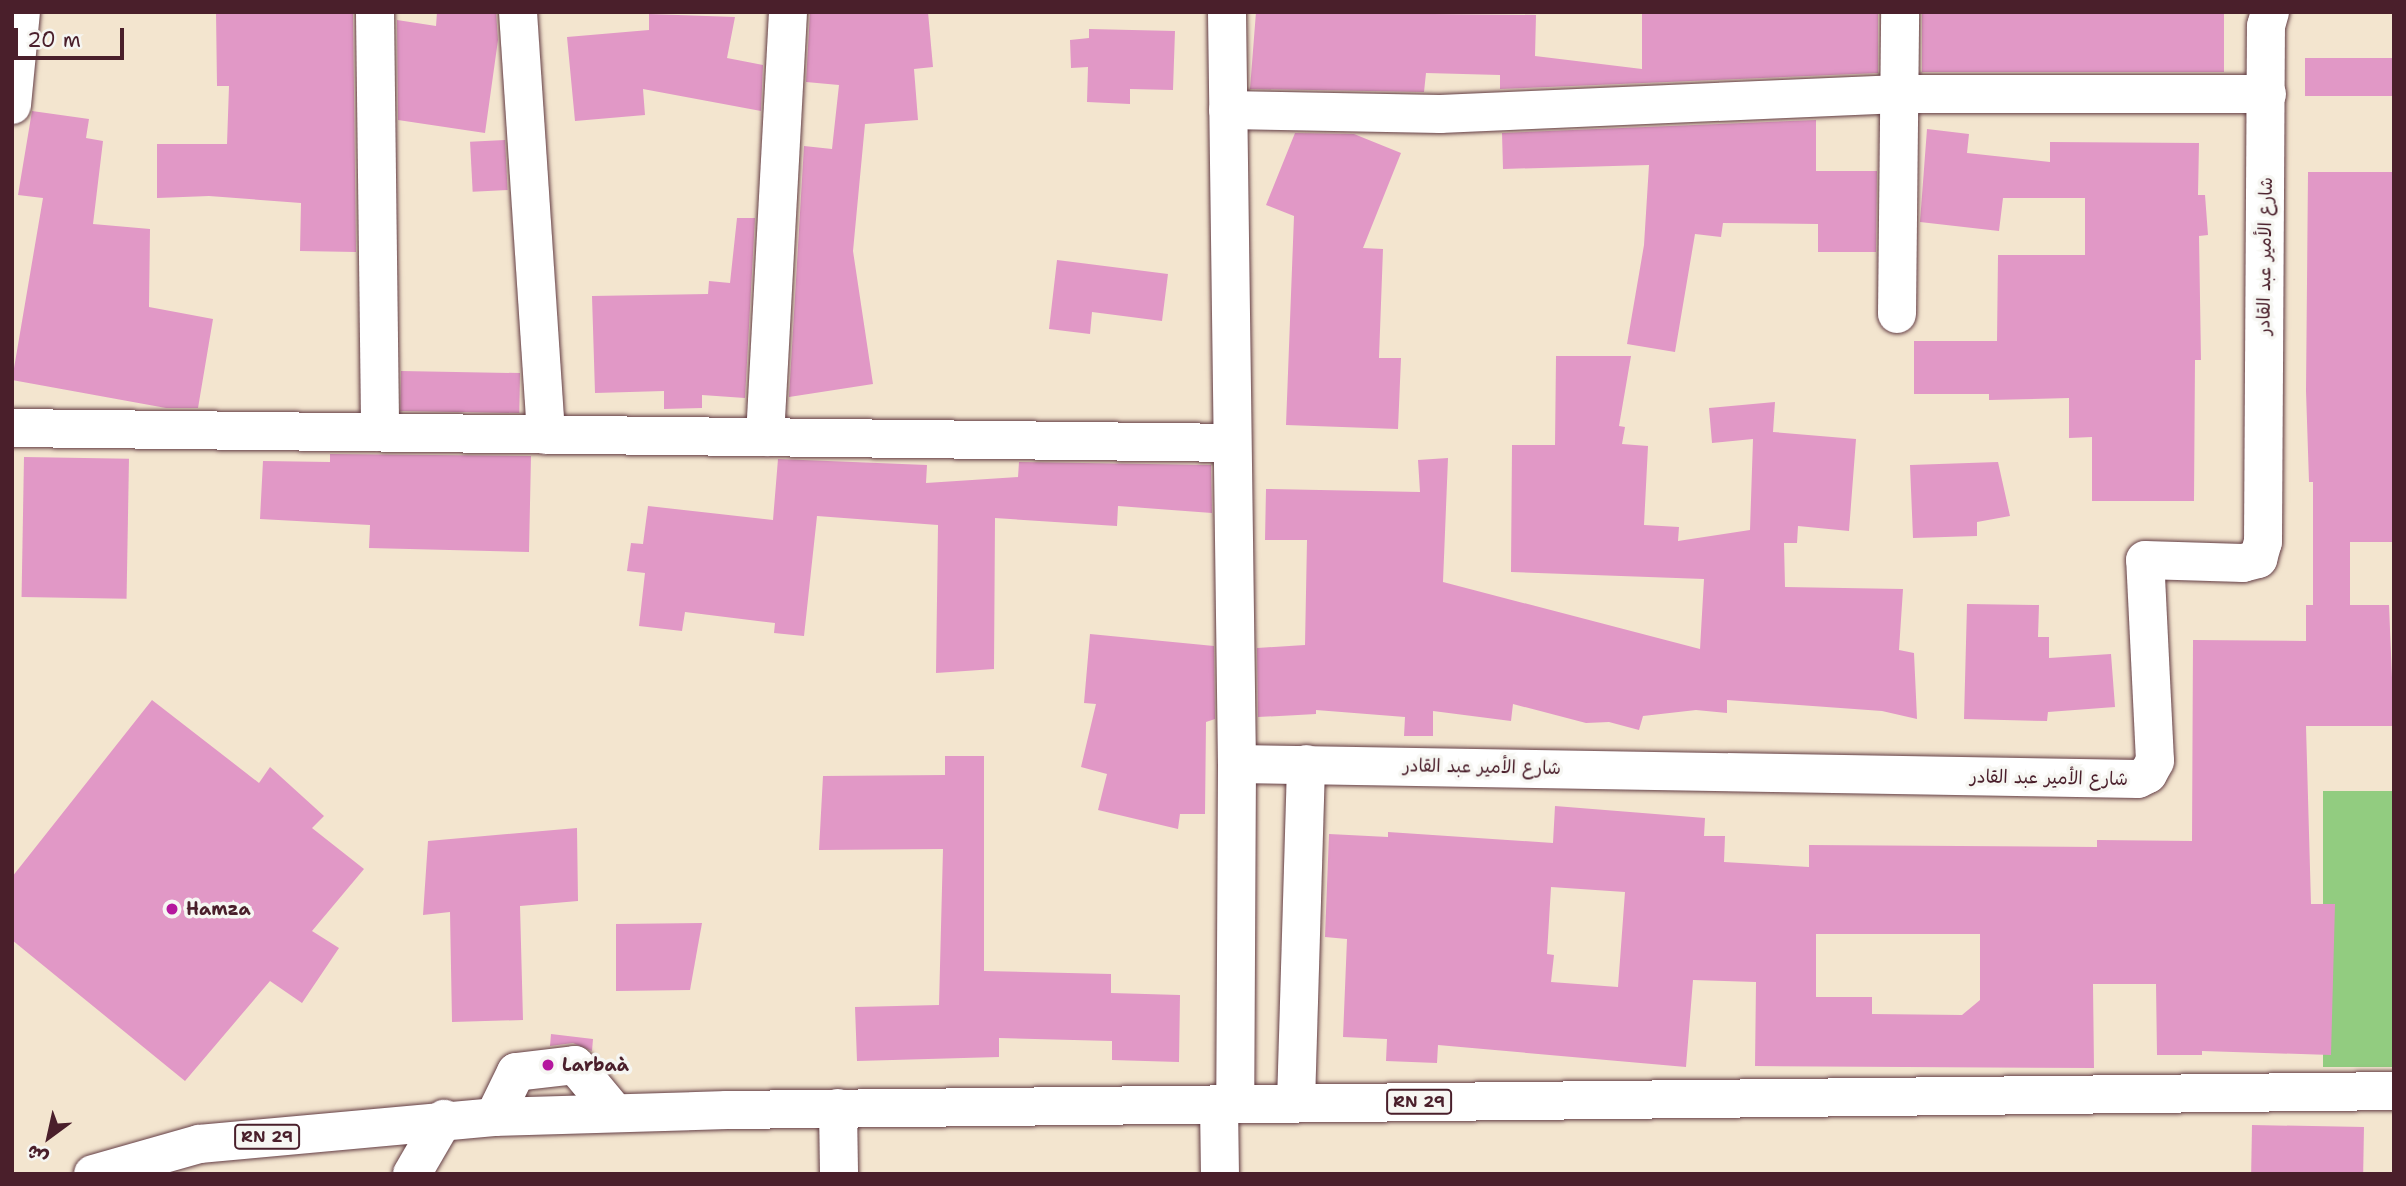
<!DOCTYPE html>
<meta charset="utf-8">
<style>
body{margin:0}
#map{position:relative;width:2406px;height:1186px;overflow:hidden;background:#f3e5cf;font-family:"Shantell Sans","Playpen Sans Arabic",sans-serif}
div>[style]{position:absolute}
.green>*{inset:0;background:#92cc80;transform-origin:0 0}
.building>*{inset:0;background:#e198c6;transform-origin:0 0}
.roads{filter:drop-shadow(0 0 2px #633d44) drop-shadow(0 0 2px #633d44)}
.minor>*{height:38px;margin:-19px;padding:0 19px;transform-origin:19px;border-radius:19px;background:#fff}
.major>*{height:38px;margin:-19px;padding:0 19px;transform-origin:19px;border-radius:19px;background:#fff}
.dots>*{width:19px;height:19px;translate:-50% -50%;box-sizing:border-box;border:4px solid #f6f6f2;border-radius:50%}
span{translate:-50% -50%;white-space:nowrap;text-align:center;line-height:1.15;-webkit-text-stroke:7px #f6f6f2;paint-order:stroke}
.shield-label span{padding:2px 5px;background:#f6f6f2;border:2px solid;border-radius:5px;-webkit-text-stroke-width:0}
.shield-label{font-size:16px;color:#4a1f2b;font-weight:700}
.street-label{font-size:18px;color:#4a1f2b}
.poi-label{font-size:18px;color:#4a1f2b;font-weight:700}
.left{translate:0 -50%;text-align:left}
.frame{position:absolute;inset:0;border:14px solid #4a1f2b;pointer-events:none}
.north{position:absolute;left:14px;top:1102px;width:70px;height:70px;-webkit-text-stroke:5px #f6f6f2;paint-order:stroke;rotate:213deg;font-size:19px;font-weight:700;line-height:28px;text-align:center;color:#4a1f2b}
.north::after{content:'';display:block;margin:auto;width:24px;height:32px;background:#4a1f2b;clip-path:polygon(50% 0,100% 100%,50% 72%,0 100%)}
.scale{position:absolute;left:14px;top:28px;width:110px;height:32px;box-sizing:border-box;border:4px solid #4a1f2b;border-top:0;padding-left:9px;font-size:21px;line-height:24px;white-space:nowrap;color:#4a1f2b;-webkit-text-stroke:5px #f6f6f2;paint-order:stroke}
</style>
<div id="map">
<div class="green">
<div style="left:2323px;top:791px;width:71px;height:276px"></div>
</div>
<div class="building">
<div style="clip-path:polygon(216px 12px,353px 12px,356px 252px,300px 251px,301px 203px,209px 196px,157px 198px,157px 144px,227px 144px,229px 86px,217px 86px)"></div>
<div style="clip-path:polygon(437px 12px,496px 12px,498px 40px,485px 133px,398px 120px,397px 20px,436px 26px)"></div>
<div style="clip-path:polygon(810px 12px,928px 12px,933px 67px,914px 69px,918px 120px,865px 124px,853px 251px,873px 384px,789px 397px,804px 146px,832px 149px,839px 85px,806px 82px)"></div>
<div style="clip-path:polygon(1256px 12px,1536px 15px,1535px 56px,1642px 69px,1642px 12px,1878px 12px,1878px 73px,1500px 89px,1500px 75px,1426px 73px,1424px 92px,1250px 89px)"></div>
<div style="left:1922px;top:12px;width:302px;height:60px"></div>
<div style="clip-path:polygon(649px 14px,735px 17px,727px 58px,763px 65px,761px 111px,643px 89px,645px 115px,575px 121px,567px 37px,649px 30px)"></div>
<div style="clip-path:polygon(1089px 29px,1175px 31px,1173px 90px,1130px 89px,1130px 104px,1087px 102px,1088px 67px,1071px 68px,1070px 40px,1089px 38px)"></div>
<div style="left:2305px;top:58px;width:89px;height:38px"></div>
<div style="clip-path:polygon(32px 111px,89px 119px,86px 138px,103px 141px,93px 224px,150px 229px,149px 307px,213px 319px,198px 408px,166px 408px,12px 380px,43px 198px,18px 195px)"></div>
<div style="clip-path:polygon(1816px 120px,1816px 171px,1877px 171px,1876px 252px,1818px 252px,1818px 224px,1723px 223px,1721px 237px,1695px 234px,1675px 352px,1627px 344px,1644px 245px,1649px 165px,1503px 169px,1502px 133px)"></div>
<div style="clip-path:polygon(1927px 129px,1969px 134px,1967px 153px,2050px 162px,2050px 142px,2199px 143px,2198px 195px,2205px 195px,2208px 235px,2199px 236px,2201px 360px,2195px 360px,2194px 501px,2092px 501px,2092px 437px,2069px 438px,2069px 398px,1989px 400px,1989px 394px,1914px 394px,1914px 341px,1997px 341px,1998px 255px,2085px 255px,2085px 198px,2003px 198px,1999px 231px,1920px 222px)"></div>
<div style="clip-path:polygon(1295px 133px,1354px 134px,1401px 153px,1363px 248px,1383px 249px,1379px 358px,1401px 358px,1398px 429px,1286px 425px,1294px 216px,1266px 205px)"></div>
<div style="left:505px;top:140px;width:50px;height:35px;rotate:87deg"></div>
<div style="clip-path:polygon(evenodd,2308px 172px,2394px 172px,2394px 542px,2350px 542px,2350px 605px,2389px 605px,2394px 726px,2306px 726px,2311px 904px,2335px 904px,2331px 1055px,2202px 1051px,2202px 1055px,2157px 1055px,2156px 984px,2093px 984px,2094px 1068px,1755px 1066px,1756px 982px,1693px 980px,1686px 1067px,1438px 1045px,1437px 1063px,1386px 1061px,1387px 1039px,1343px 1037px,1347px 939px,1325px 937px,1329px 834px,1388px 837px,1388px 832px,1553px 843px,1555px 806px,1705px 818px,1704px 836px,1725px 836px,1724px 862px,1809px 867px,1809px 845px,2097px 847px,2097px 840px,2192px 841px,2193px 640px,2306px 641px,2306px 605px,2313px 605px,2313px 482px,2309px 482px,2306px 391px,2308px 172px,1551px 887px,1625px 892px,1618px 987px,1551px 982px,1554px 955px,1547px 954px,1551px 887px,2308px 172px,1816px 934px,1980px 934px,1980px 1000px,1962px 1015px,1872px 1014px,1872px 997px,1816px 997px,1816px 934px)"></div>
<div style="clip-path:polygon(737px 218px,755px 218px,745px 398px,702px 395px,702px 408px,664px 409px,664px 391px,595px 393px,592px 296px,708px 294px,709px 281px,730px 283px)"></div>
<div style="clip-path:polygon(1057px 260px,1168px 274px,1162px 321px,1092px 312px,1090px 334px,1049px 329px)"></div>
<div style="clip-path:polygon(1556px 356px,1631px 356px,1619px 426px,1625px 427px,1622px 444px,1648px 446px,1644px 525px,1679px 527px,1678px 541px,1750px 530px,1753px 439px,1712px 443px,1709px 408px,1775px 402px,1773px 432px,1856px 439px,1849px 531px,1798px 526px,1797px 543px,1784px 543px,1785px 587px,1903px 589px,1899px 650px,1914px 653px,1917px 719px,1882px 711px,1727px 700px,1727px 713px,1696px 710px,1643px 716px,1639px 730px,1609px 722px,1586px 723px,1513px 704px,1511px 721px,1433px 711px,1433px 736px,1404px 736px,1405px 717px,1316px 710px,1316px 714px,1258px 717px,1257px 648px,1305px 645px,1307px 540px,1265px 540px,1266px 489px,1420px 492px,1418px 460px,1448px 458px,1443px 582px,1700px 649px,1704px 579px,1511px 572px,1512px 445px,1555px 445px)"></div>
<div style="left:401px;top:371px;width:119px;height:40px;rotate:1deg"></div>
<div style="clip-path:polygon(330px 454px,531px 456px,529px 552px,369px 548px,370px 525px,260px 519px,263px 461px,330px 462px)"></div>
<div style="left:24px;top:457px;width:105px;height:140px;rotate:1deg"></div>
<div style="clip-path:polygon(778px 459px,927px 465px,926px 483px,1018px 477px,1019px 462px,1211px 465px,1212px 513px,1118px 506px,1117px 526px,995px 518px,994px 669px,936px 673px,938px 525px,817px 516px,804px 636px,774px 633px,775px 623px,685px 612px,682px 631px,639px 626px,645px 573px,627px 571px,631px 543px,643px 544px,648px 506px,773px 520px)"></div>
<div style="clip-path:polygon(1998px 462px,2010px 516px,1977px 522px,1977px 536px,1913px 538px,1910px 465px)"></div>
<div style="clip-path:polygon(1967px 604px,2039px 605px,2038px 637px,2049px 637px,2049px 658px,2111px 654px,2115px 707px,2048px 712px,2047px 721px,1964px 719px)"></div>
<div style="clip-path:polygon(1090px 634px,1214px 646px,1215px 719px,1206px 722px,1205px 814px,1180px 814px,1178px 829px,1098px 810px,1107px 774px,1081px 767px,1096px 704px,1084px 703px)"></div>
<div style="clip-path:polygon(152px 700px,259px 783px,270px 767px,324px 816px,312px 828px,364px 869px,312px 931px,339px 948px,302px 1003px,270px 981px,185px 1081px,12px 940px,12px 877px)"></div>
<div style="clip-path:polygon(945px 756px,984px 756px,984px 971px,1111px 974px,1111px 993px,1180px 995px,1179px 1062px,1112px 1060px,1112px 1041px,999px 1038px,999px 1057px,857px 1061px,855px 1007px,939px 1005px,943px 849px,819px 850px,823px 776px,945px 775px)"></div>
<div style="clip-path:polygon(577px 828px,578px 901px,520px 906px,523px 1020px,452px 1022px,450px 912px,423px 915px,428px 841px)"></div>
<div style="clip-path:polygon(702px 923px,690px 990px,616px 991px,616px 924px)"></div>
<div style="clip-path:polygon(551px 1034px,593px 1039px,592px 1051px,573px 1043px,550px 1046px)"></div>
<div style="left:2252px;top:1125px;width:112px;height:49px;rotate:1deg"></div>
</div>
<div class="roads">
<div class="minor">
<div style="left:375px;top:12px;width:420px;rotate:89.3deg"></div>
<div style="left:518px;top:12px;width:424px;rotate:86.2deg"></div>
<div style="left:1227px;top:12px;width:752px;rotate:89.24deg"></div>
<div style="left:1237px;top:764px;width:340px;rotate:90.3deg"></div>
<div style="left:12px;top:105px;width:93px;rotate:-84.5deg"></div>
<div style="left:1228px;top:110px;width:212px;rotate:1.1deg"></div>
<div style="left:1440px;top:114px;width:460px;rotate:-2.5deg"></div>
<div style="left:1900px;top:94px;width:367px"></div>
<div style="left:1897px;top:314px;width:302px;rotate:-89.4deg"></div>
<div style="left:12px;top:428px;width:1220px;rotate:0.7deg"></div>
<div style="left:765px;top:437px;width:426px;rotate:-86.9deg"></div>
<div style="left:1237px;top:764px;width:901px;rotate:0.95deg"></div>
<div style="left:2138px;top:779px;width:11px;rotate:-27deg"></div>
<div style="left:2148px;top:774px;width:15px;rotate:-62deg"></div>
<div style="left:2155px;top:761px;width:201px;rotate:-92.8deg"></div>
<div style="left:2145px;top:560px;width:98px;rotate:1.8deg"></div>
<div style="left:2243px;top:563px;width:16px;rotate:-15deg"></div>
<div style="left:2258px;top:559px;width:18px;rotate:-74deg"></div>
<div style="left:2263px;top:542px;width:516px;rotate:-89.67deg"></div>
<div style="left:2266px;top:26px;width:15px;rotate:-74deg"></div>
<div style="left:1296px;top:1103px;width:339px;rotate:-88.3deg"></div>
<div style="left:1219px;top:1104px;width:70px;rotate:89.2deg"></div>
<div style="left:838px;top:1108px;width:66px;rotate:89.1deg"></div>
<div style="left:494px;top:1117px;width:50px;rotate:-63.9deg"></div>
<div style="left:516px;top:1072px;width:59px;rotate:-6.8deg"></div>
<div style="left:575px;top:1065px;width:62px;rotate:50.2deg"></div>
</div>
<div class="major">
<div style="left:93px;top:1174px;width:110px;rotate:-15.8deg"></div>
<div style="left:199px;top:1144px;width:296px;rotate:-5.2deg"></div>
<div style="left:494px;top:1117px;width:233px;rotate:-1.7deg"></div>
<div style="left:727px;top:1110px;width:1667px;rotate:-0.65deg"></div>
<div style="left:412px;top:1174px;width:64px;rotate:-59.8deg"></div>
</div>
</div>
<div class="dots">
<div style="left:172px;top:909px;background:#b5179e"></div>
<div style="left:548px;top:1065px;background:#b5179e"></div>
</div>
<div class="shield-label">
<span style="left:1419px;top:1102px">RN 29</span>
<span style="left:267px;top:1137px">RN 29</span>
</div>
<div class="street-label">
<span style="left:2265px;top:256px;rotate:-89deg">شارع الأمير عبد القادر</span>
<span style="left:1482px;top:767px;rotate:1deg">شارع الأمير عبد القادر</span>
<span style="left:2049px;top:778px;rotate:1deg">شارع الأمير عبد القادر</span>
</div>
<div class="poi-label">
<span class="left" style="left:186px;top:909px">Hamza</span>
<span class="left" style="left:562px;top:1065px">Larbaà</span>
</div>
<div class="frame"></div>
<div class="north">ش</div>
<div class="scale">20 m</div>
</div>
